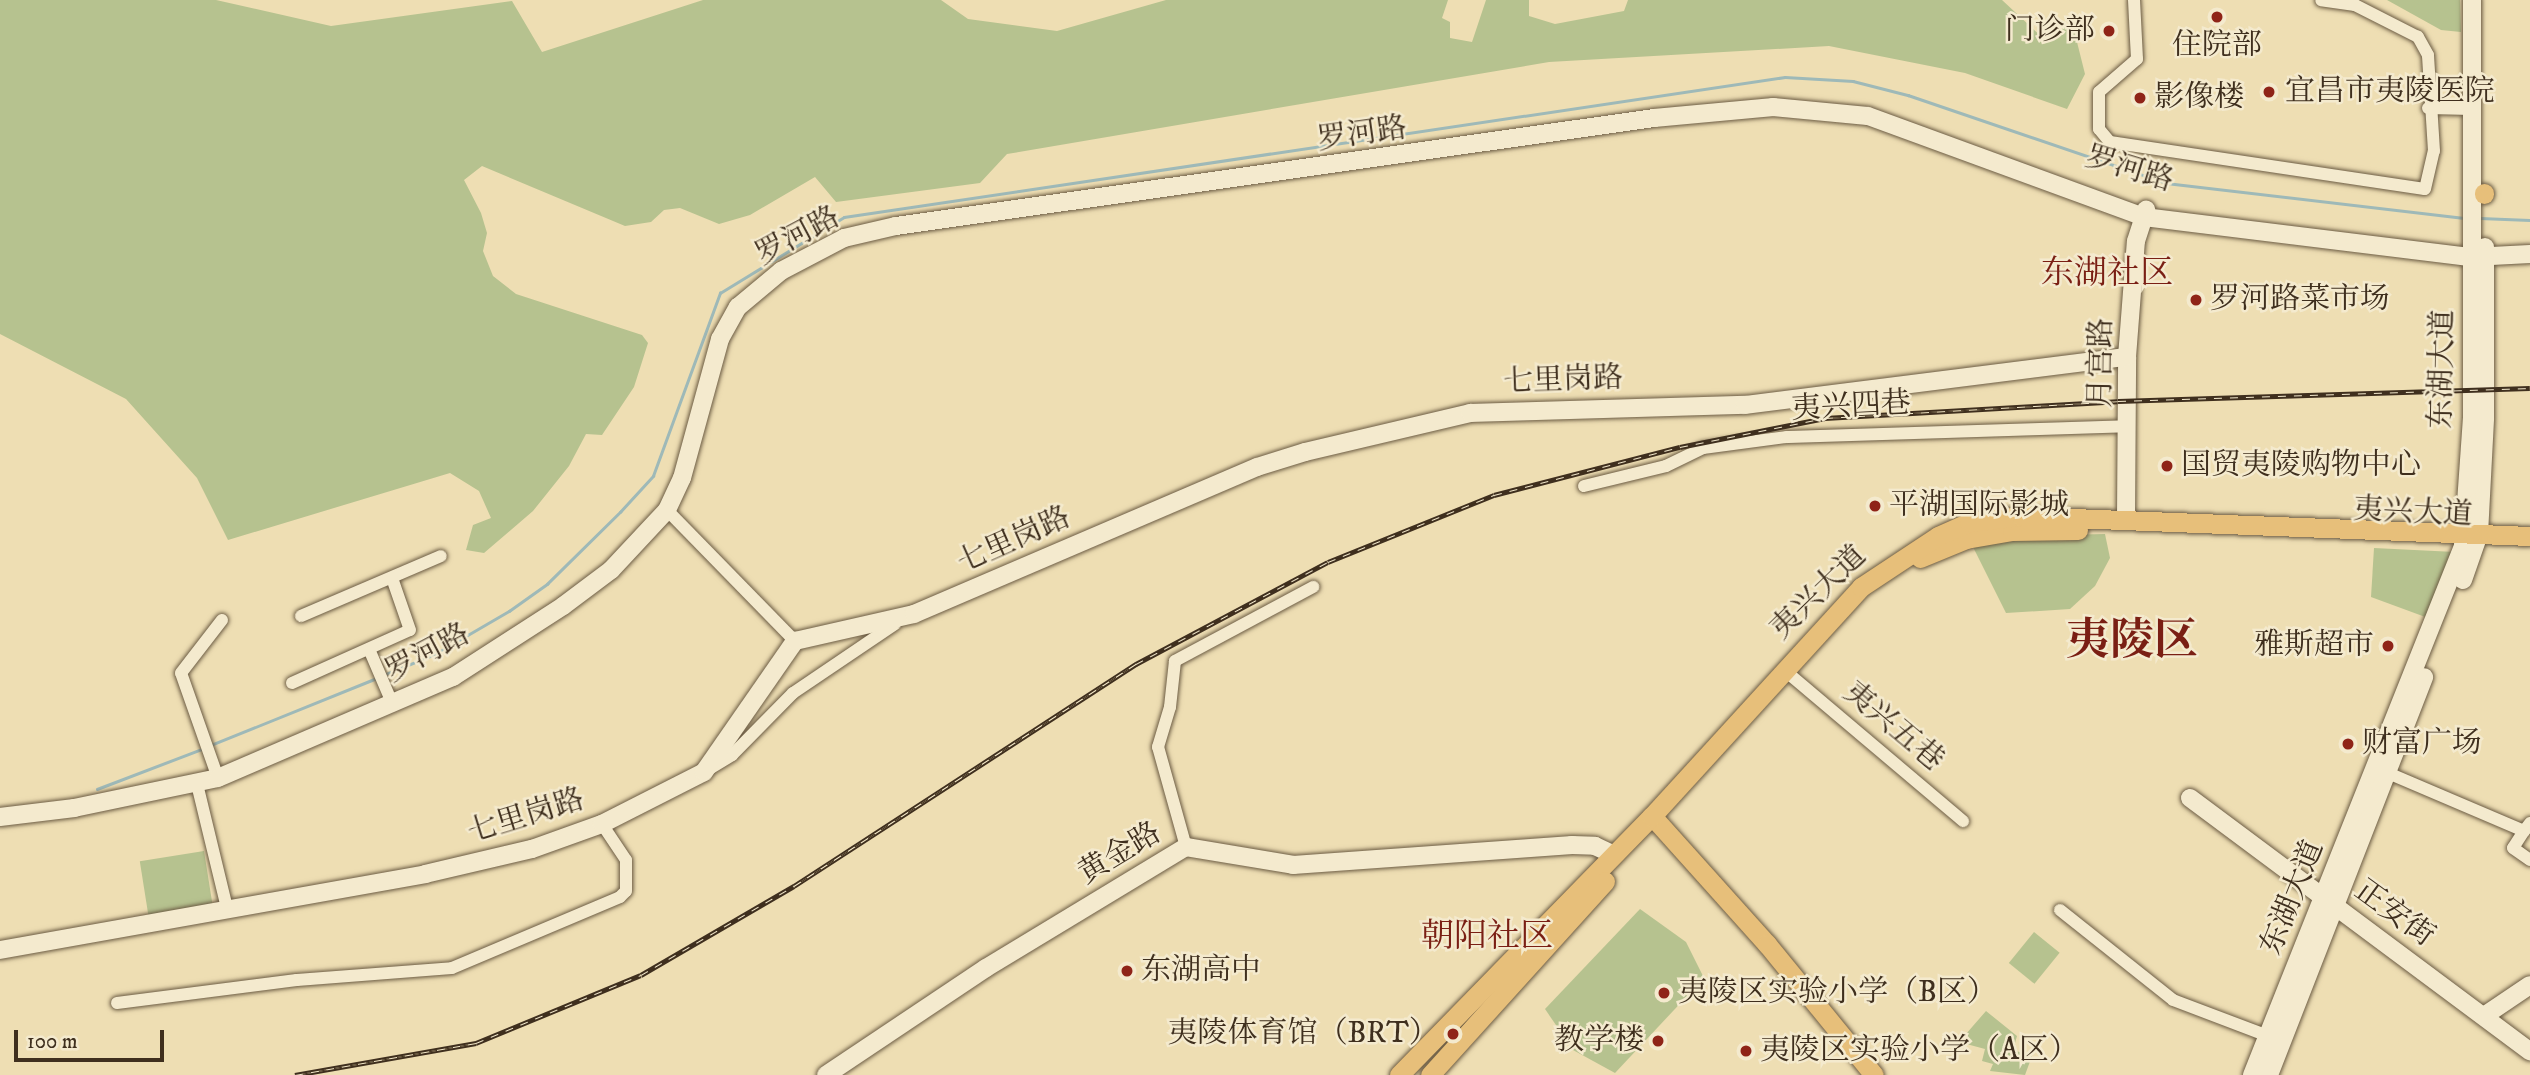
<!DOCTYPE html>
<meta charset="utf-8">
<style>
body{margin:0}
#map{position:relative;width:2530px;height:1075px;overflow:hidden;background:#eedeb3;font-family:"IM FELL DW Pica","Noto Serif SC",serif}
div>[style]{position:absolute}
.green>*{inset:0;background:#b6c28f;transform-origin:0 0}
.stream>*{height:2.5px;margin:-1.25px;padding:0 1.25px;transform-origin:1.25px;border-radius:1.25px;background:#9eb9b8}
.roads{filter:drop-shadow(0 0 2px #6b5b43) drop-shadow(0 0 2px #6b5b43)}
.street>*{height:12px;margin:-6px;padding:0 6px;transform-origin:6px;border-radius:6px;background:#f4eace}
.secondary>*{height:18px;margin:-9px;padding:0 9px;transform-origin:9px;border-radius:9px;background:#f4eace}
.primary>*{height:19px;margin:-9.5px;padding:0 9.5px;transform-origin:9.5px;border-radius:9.5px;background:#e7bf7a}
.rail>*{height:5px;margin-top:-2.5px;transform-origin:0;background:repeating-linear-gradient(90deg,#f4eace 0 8px,#3f2f1e 0 16px);box-sizing:border-box;border-block:2px solid #3f2f1e}
.dots>*{width:19px;height:19px;translate:-50% -50%;box-sizing:border-box;border:4px solid #f4eace;border-radius:50%}
span{translate:-50% -50%;white-space:nowrap;text-align:center;line-height:1.15;-webkit-text-stroke:5px #f4eace;paint-order:stroke}
.poi-label{font-size:30px;color:#3f2f1e}
.right{translate:-100% -50%;text-align:right}
.left{translate:0 -50%;text-align:left}
.street-label{font-size:30px;color:#3f2f1e}
.quarter-label{font-size:33px;color:#7a1f14}
.town-label{font-size:44px;color:#7a1f14;font-weight:700}
.scale{position:absolute;left:14px;top:1030px;width:150px;height:32px;box-sizing:border-box;border:4px solid #3f2f1e;border-top:0;padding-left:9px;font-size:21px;line-height:24px;white-space:nowrap;color:#3f2f1e;-webkit-text-stroke:5px #f4eace;paint-order:stroke}
</style>
<div id="map">
<div class="green">
<div style="clip-path:polygon(0 0,216px 0,331px 26px,512px 1px,542px 52px,703px 0,941px 0,968px 19px,1057px 31px,1166px 0,1448px 0,1442px 18px,1450px 22px,1450px 38px,1472px 42px,1486px 0,1529px 0,1529px 16px,1555px 24px,1624px 11px,1628px 0,2002px 0,2045px 40px,2072px 22px,2085px 74px,2067px 109px,1965px 73px,1829px 46px,1549px 62px,1007px 154px,980px 183px,836px 202px,815px 177px,750px 215px,719px 224px,680px 208px,664px 210px,651px 222px,625px 226px,482px 166px,464px 180px,481px 213px,487px 233px,483px 251px,493px 276px,516px 294px,642px 335px,648px 343px,634px 387px,602px 435px,586px 434px,569px 466px,533px 511px,484px 553px,466px 550px,473px 525px,491px 518px,479px 491px,450px 473px,228px 540px,197px 478px,126px 399px,0 334px)"></div>
<div style="clip-path:polygon(2387px 0,2460px 0,2461px 32px,2441px 30px)"></div>
<div style="clip-path:polygon(2105px 534px,2110px 558px,2095px 586px,2070px 609px,2006px 613px,1971px 543px,2019px 536px)"></div>
<div style="clip-path:polygon(2374px 548px,2455px 552px,2428px 618px,2371px 597px)"></div>
<div style="left:204px;top:851px;width:57px;height:65px;rotate:81deg"></div>
<div style="clip-path:polygon(1640px 909px,1686px 942px,1704px 978px,1615px 1073px,1573px 1050px,1545px 1009px)"></div>
<div style="left:2034px;top:932px;width:33px;height:40px;rotate:39deg"></div>
<div style="clip-path:polygon(1986px 1011px,2017px 1036px,2013px 1050px,2032px 1056px,2025px 1075px,1990px 1071px,1993px 1064px,1982px 1061px,1985px 1049px,1959px 1042px)"></div>
</div>
<div class="stream">
<div style="left:2480px;top:218px;width:50px;rotate:2.3deg"></div>
<div style="left:386px;top:674px;width:53px;rotate:-22.2deg"></div>
<div style="left:435px;top:654px;width:86px;rotate:-30.2deg"></div>
<div style="left:509px;top:611px;width:47px;rotate:-35.4deg"></div>
<div style="left:547px;top:584px;width:103px;rotate:-44.6deg"></div>
<div style="left:620px;top:512px;width:49px;rotate:-47.5deg"></div>
<div style="left:653px;top:476px;width:195px;rotate:-69.9deg"></div>
<div style="left:720px;top:293px;width:145px;rotate:-31.5deg"></div>
<div style="left:844px;top:217px;width:951px;rotate:-8.46deg"></div>
<div style="left:1785px;top:77px;width:68px;rotate:3.4deg"></div>
<div style="left:1853px;top:81px;width:57px;rotate:14.3deg"></div>
<div style="left:1908px;top:95px;width:273px;rotate:18.8deg"></div>
<div style="left:2166px;top:183px;width:302px;rotate:6.7deg"></div>
<div style="left:211px;top:745px;width:179px;rotate:-22deg"></div>
<div style="left:97px;top:789px;width:112px;rotate:-20.9deg"></div>
</div>
<div class="roads">
<div class="street">
<div style="left:2134px;top:0;width:59px;rotate:87.1deg"></div>
<div style="left:2137px;top:59px;width:50px;rotate:139deg"></div>
<div style="left:2099px;top:92px;width:37px;rotate:90deg"></div>
<div style="left:2099px;top:129px;width:17px;rotate:50deg"></div>
<div style="left:2110px;top:142px;width:318px;rotate:8.5deg"></div>
<div style="left:2425px;top:189px;width:39px;rotate:-77deg"></div>
<div style="left:2434px;top:151px;width:96px;rotate:-93.6deg"></div>
<div style="left:2428px;top:55px;width:21px;rotate:-119deg"></div>
<div style="left:2418px;top:37px;width:71px;rotate:-153.1deg"></div>
<div style="left:2355px;top:5px;width:34px;rotate:-172deg"></div>
<div style="left:2428px;top:108px;width:44px;rotate:1.3deg"></div>
<div style="left:1584px;top:486px;width:84px;rotate:-13.7deg"></div>
<div style="left:1666px;top:466px;width:41px;rotate:-25.9deg"></div>
<div style="left:1703px;top:448px;width:85px;rotate:-7.5deg"></div>
<div style="left:1787px;top:437px;width:341px;rotate:-1.8deg"></div>
<div style="left:667px;top:510px;width:183px;rotate:45.7deg"></div>
<div style="left:301px;top:616px;width:152px;rotate:-23.2deg"></div>
<div style="left:369px;top:649px;width:61px;rotate:66.8deg"></div>
<div style="left:1789px;top:674px;width:228px;rotate:40.2deg"></div>
<div style="left:292px;top:683px;width:129px;rotate:-24.2deg"></div>
<div style="left:410px;top:630px;width:55px;rotate:-109.1deg"></div>
<div style="left:709px;top:769px;width:27px;rotate:-31deg"></div>
<div style="left:732px;top:755px;width:87px;rotate:-45.5deg"></div>
<div style="left:793px;top:693px;width:123px;rotate:-34.1deg"></div>
<div style="left:2388px;top:773px;width:148px;rotate:23.1deg"></div>
<div style="left:2524px;top:831px;width:10px;rotate:-53deg"></div>
<div style="left:218px;top:778px;width:111px;rotate:-109.4deg"></div>
<div style="left:181px;top:673px;width:67px;rotate:-52.3deg"></div>
<div style="left:197px;top:784px;width:128px;rotate:76.4deg"></div>
<div style="left:2524px;top:831px;width:20px;rotate:123deg"></div>
<div style="left:2513px;top:848px;width:21px;rotate:35deg"></div>
<div style="left:1186px;top:847px;width:104px;rotate:-105.6deg"></div>
<div style="left:1158px;top:747px;width:42px;rotate:-73.3deg"></div>
<div style="left:1170px;top:707px;width:46px;rotate:-83.8deg"></div>
<div style="left:1175px;top:661px;width:157px;rotate:-28.2deg"></div>
<div style="left:2060px;top:910px;width:144px;rotate:38.5deg"></div>
<div style="left:2173px;top:1000px;width:102px;rotate:20.8deg"></div>
<div style="left:117px;top:1003px;width:181px;rotate:-7.3deg"></div>
<div style="left:297px;top:980px;width:155px;rotate:-4.4deg"></div>
<div style="left:452px;top:968px;width:182px;rotate:-22.9deg"></div>
<div style="left:620px;top:897px;width:8px;rotate:-45deg"></div>
<div style="left:626px;top:891px;width:31px;rotate:-90deg"></div>
<div style="left:626px;top:860px;width:43px;rotate:-123.7deg"></div>
</div>
<div class="secondary">
<div style="left:2126px;top:519px;width:162px;rotate:-89.6deg"></div>
<div style="left:2127px;top:357px;width:116px;rotate:-85.6deg"></div>
<div style="left:2136px;top:241px;width:33px;rotate:-72deg"></div>
<div style="left:2463px;top:580px;width:49px;rotate:-70.8deg"></div>
<div style="left:2479px;top:534px;width:116px;rotate:-87deg"></div>
<div style="left:2485px;top:418px;width:171px;rotate:-90deg"></div>
<div style="left:2190px;top:798px;width:424px;rotate:36.7deg"></div>
<div style="left:0;top:817px;width:75px;rotate:-6.9deg"></div>
<div style="left:74px;top:808px;width:147px;rotate:-11.8deg"></div>
<div style="left:218px;top:778px;width:256px;rotate:-23.3deg"></div>
<div style="left:453px;top:677px;width:131px;rotate:-32.8deg"></div>
<div style="left:563px;top:606px;width:60px;rotate:-36.9deg"></div>
<div style="left:611px;top:570px;width:82px;rotate:-47deg"></div>
<div style="left:667px;top:510px;width:35px;rotate:-65deg"></div>
<div style="left:682px;top:478px;width:144px;rotate:-74.7deg"></div>
<div style="left:720px;top:339px;width:37px;rotate:-61deg"></div>
<div style="left:738px;top:307px;width:56px;rotate:-39.9deg"></div>
<div style="left:781px;top:271px;width:71px;rotate:-27.6deg"></div>
<div style="left:844px;top:238px;width:53px;rotate:-13deg"></div>
<div style="left:896px;top:226px;width:766px;rotate:-8.11deg"></div>
<div style="left:1654px;top:118px;width:120px;rotate:-5.3deg"></div>
<div style="left:1773px;top:107px;width:95px;rotate:5.4deg"></div>
<div style="left:1868px;top:116px;width:294px;rotate:20.1deg"></div>
<div style="left:2144px;top:217px;width:330px;rotate:7deg"></div>
<div style="left:2472px;top:257px;width:58px;rotate:-3deg"></div>
<div style="left:0;top:950px;width:432px;rotate:-10.1deg"></div>
<div style="left:425px;top:874px;width:110px;rotate:-13.2deg"></div>
<div style="left:532px;top:849px;width:74px;rotate:-19.7deg"></div>
<div style="left:602px;top:824px;width:114px;rotate:-27deg"></div>
<div style="left:704px;top:772px;width:160px;rotate:-55.2deg"></div>
<div style="left:795px;top:641px;width:122px;rotate:-12.8deg"></div>
<div style="left:914px;top:614px;width:373px;rotate:-23.2deg"></div>
<div style="left:1257px;top:467px;width:50px;rotate:-17.4deg"></div>
<div style="left:1305px;top:452px;width:170px;rotate:-13.3deg"></div>
<div style="left:1470px;top:413px;width:275px;rotate:-1.7deg"></div>
<div style="left:1745px;top:405px;width:385px;rotate:-7.2deg"></div>
<div style="left:2484px;top:1016px;width:55px;rotate:-34deg"></div>
<div style="left:826px;top:1075px;width:192px;rotate:-33.8deg"></div>
<div style="left:986px;top:968px;width:234px;rotate:-31.2deg"></div>
<div style="left:1186px;top:847px;width:109px;rotate:9.5deg"></div>
<div style="left:1293px;top:865px;width:280px;rotate:-4.1deg"></div>
<div style="left:1572px;top:845px;width:23px;rotate:2deg"></div>
<div style="left:1595px;top:846px;width:21px;rotate:25deg"></div>
<div style="left:2252px;top:1075px;width:570px;rotate:-68.25deg"></div>
<div style="left:2463px;top:546px;width:128px;rotate:-86deg"></div>
<div style="left:2472px;top:418px;width:418px;rotate:-90deg"></div>
<div style="left:2269px;top:1075px;width:427px;rotate:-68.7deg"></div>
</div>
<div class="primary">
<div style="left:2484px;top:193px;width:1px;rotate:90deg"></div>
<div style="left:1920px;top:558px;width:50px;rotate:-22.4deg"></div>
<div style="left:1966px;top:539px;width:47px;rotate:-9.9deg"></div>
<div style="left:2012px;top:531px;width:66px;rotate:-0.9deg"></div>
<div style="left:1652px;top:816px;width:172px;rotate:48.1deg"></div>
<div style="left:1767px;top:944px;width:169px;rotate:50.8deg"></div>
<div style="left:1399px;top:1075px;width:362px;rotate:-45.7deg"></div>
<div style="left:1652px;top:816px;width:310px;rotate:-47.6deg"></div>
<div style="left:1861px;top:587px;width:92px;rotate:-33.5deg"></div>
<div style="left:1938px;top:536px;width:34px;rotate:-24deg"></div>
<div style="left:1969px;top:522px;width:52px;rotate:-6.6deg"></div>
<div style="left:2021px;top:516px;width:509px;rotate:2.25deg"></div>
<div style="left:1430px;top:1075px;width:261px;rotate:-47.9deg"></div>
</div>
</div>
<div class="rail">
<div style="left:295px;top:1075px;width:184px;rotate:-10deg"></div>
<div style="left:476px;top:1043px;width:178px;rotate:-22.4deg"></div>
<div style="left:641px;top:975px;width:177px;rotate:-30.2deg"></div>
<div style="left:794px;top:886px;width:408px;rotate:-33deg"></div>
<div style="left:1136px;top:664px;width:217px;rotate:-28deg"></div>
<div style="left:1328px;top:562px;width:179px;rotate:-22deg"></div>
<div style="left:1494px;top:495px;width:192px;rotate:-14.5deg"></div>
<div style="left:1680px;top:447px;width:148px;rotate:-11.3deg"></div>
<div style="left:1825px;top:418px;width:293px;rotate:-3.3deg"></div>
<div style="left:2118px;top:401px;width:412px;rotate:-1.8deg"></div>
</div>
<div class="dots">
<div style="left:2217px;top:17px;background:#8f2418"></div>
<div style="left:2109px;top:31px;background:#8f2418"></div>
<div style="left:2269px;top:92px;background:#8f2418"></div>
<div style="left:2140px;top:98px;background:#8f2418"></div>
<div style="left:2196px;top:300px;background:#8f2418"></div>
<div style="left:2167px;top:466px;background:#8f2418"></div>
<div style="left:1875px;top:506px;background:#8f2418"></div>
<div style="left:2388px;top:646px;background:#8f2418"></div>
<div style="left:2348px;top:744px;background:#8f2418"></div>
<div style="left:1127px;top:971px;background:#8f2418"></div>
<div style="left:1664px;top:993px;background:#8f2418"></div>
<div style="left:1453px;top:1034px;background:#8f2418"></div>
<div style="left:1658px;top:1041px;background:#8f2418"></div>
<div style="left:1746px;top:1051px;background:#8f2418"></div>
</div>
<div class="poi-label">
<span class="right" style="left:2095px;top:31px">门诊部</span>
<span style="left:2217px;top:46px">住院部</span>
<span class="left" style="left:2285px;top:92px">宜昌市夷陵医院</span>
<span class="left" style="left:2154px;top:98px">影像楼</span>
<span class="left" style="left:2210px;top:300px">罗河路菜市场</span>
<span class="left" style="left:2181px;top:466px">国贸夷陵购物中心</span>
<span class="left" style="left:1889px;top:506px">平湖国际影城</span>
<span class="right" style="left:2374px;top:646px">雅斯超市</span>
<span class="left" style="left:2362px;top:744px">财富广场</span>
<span class="left" style="left:1141px;top:971px">东湖高中</span>
<span class="left" style="left:1678px;top:993px">夷陵区实验小学（B区）</span>
<span class="right" style="left:1439px;top:1034px">夷陵体育馆（BRT）</span>
<span class="right" style="left:1644px;top:1041px">教学楼</span>
<span class="left" style="left:1760px;top:1051px">夷陵区实验小学（A区）</span>
</div>
<div class="street-label">
<span style="left:1362px;top:135px;rotate:-8deg">罗河路</span>
<span style="left:2129px;top:170px;rotate:17deg">罗河路</span>
<span style="left:798px;top:237px;rotate:-28deg">罗河路</span>
<span style="left:2102px;top:363px;rotate:-89deg">月宫路</span>
<span style="left:2443px;top:369px;rotate:-89deg">东湖大道</span>
<span style="left:1563px;top:381px;rotate:-2deg">七里岗路</span>
<span style="left:1851px;top:407px;rotate:-3deg">夷兴四巷</span>
<span style="left:2413px;top:513px;rotate:3deg">夷兴大道</span>
<span style="left:1014px;top:541px;rotate:-24deg">七里岗路</span>
<span style="left:1819px;top:593px;rotate:-44deg">夷兴大道</span>
<span style="left:428px;top:654px;rotate:-28deg">罗河路</span>
<span style="left:1893px;top:727px;rotate:40deg">夷兴五巷</span>
<span style="left:526px;top:817px;rotate:-17deg">七里岗路</span>
<span style="left:1120px;top:854px;rotate:-31deg">黄金路</span>
<span style="left:2293px;top:898px;rotate:-68deg">东湖大道</span>
<span style="left:2394px;top:914px;rotate:36deg">正安街</span>
</div>
<div class="quarter-label">
<span style="left:2107px;top:274px">东湖社区</span>
<span style="left:1487px;top:937px">朝阳社区</span>
</div>
<div class="town-label">
<span style="left:2132px;top:642px">夷陵区</span>
</div>
<div class="scale">100 m</div>
</div>
